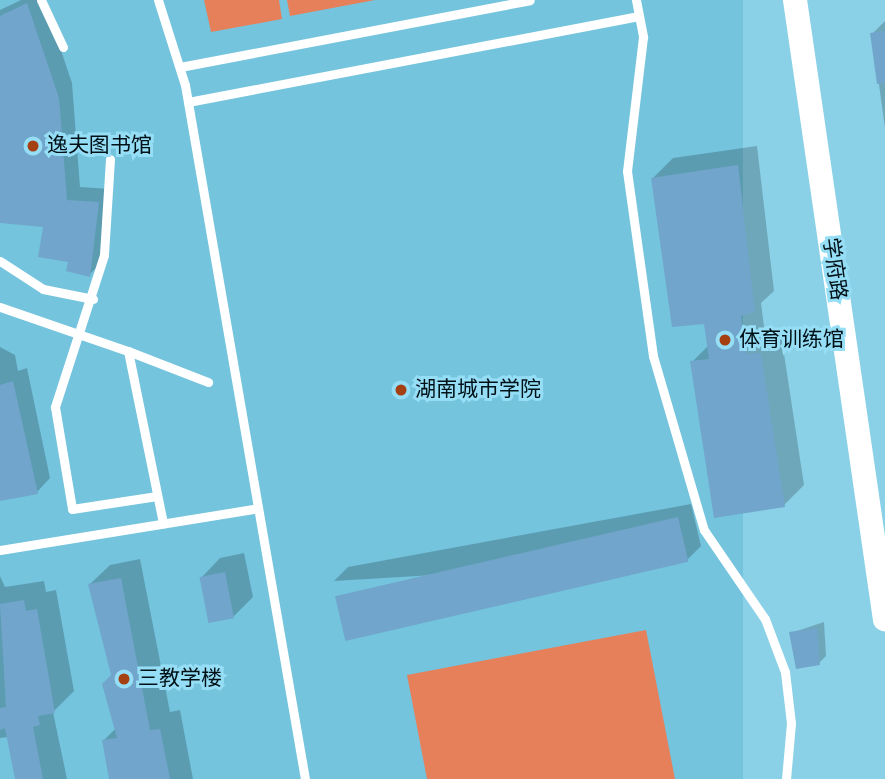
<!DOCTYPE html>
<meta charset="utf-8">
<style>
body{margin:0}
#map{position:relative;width:885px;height:779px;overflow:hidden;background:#8ad1e8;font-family:"Alegreya Sans","Noto Sans SC",sans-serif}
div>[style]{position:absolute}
.built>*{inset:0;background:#74c4de;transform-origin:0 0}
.green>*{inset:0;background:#e5805b}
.shadow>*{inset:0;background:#0003}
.building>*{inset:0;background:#71a5cb;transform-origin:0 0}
.lane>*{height:9px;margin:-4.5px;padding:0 4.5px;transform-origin:4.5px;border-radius:4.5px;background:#fff}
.secondary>*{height:24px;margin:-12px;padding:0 12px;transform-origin:12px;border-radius:12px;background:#fff}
.dots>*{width:19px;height:19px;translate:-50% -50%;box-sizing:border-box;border:4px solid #96def5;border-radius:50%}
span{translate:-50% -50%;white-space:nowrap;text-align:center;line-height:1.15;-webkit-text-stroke:6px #96def5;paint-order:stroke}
.poi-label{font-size:21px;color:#001117}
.left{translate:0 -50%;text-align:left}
.street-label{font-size:21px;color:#001117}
</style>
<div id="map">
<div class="built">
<div style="left:0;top:0;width:743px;height:779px"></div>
</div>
<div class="green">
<div style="clip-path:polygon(204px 0,279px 0,282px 19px,211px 32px)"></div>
<div style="clip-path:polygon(287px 0,375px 0,290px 16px)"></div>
<div style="clip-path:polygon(646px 630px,675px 779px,427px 779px,407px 675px)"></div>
</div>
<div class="shadow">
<div style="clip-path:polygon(21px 0,44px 0,72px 83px,80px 187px,111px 189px,103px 261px,89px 275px,45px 225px,0 221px,0 10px)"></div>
<div style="clip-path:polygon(885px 21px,885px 128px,872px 34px)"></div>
<div style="clip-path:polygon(757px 146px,774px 291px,761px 303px,765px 335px,781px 334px,804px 485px,784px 505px,692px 362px,709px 345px,705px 322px,653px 178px,673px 158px)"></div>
<div style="clip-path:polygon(0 347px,15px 355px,18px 371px,27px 368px,50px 478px,37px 492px,0 500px)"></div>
<div style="clip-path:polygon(691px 504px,701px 546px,687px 560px,334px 581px,348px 567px)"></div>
<div style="clip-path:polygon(244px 553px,253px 597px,233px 617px,201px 578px,220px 558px)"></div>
<div style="clip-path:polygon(140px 559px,170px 712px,180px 710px,193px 779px,111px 779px,103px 741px,116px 728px,113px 675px,90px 584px,110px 565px)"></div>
<div style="clip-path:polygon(0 576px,5px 587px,44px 581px,46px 592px,56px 590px,74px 691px,53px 712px,67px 779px,17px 779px,8px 737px,0 738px)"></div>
<div style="clip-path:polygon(824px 622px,826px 656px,819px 663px,791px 633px)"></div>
</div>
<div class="building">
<div style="clip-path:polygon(27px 3px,59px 98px,67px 200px,99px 202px,90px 277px,66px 271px,68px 262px,38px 257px,43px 227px,0 223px,0 16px)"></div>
<div style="clip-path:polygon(885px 31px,885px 83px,877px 84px,870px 33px)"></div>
<div style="clip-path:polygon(738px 165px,755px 312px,741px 316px,746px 354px,761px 353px,785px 507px,714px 518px,690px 361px,709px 359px,704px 324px,672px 327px,651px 178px)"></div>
<div style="clip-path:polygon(13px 381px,38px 494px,0 501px,0 385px)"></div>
<div style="left:678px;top:517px;width:46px;height:352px;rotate:77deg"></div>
<div style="left:225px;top:572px;width:47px;height:26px;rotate:79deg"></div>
<div style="clip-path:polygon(121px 578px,150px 730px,160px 729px,170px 779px,109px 779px,102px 740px,117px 738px,102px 684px,111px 675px,88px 584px)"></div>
<div style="clip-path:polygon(24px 600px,26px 611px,37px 609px,55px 713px,38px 716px,40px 725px,33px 727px,43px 779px,15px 779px,5px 728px,0 730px,0 708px,6px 707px,0 604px)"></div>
<div style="clip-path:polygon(817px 628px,820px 665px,796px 669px,789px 632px)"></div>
</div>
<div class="lane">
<div style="left:41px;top:0;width:52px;rotate:64.9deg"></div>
<div style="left:158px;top:0;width:89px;rotate:72.4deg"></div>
<div style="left:185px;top:85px;width:704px;rotate:80.19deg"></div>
<div style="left:636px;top:0;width:38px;rotate:79deg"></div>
<div style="left:643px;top:37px;width:135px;rotate:96.8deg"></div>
<div style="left:627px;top:171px;width:187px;rotate:82deg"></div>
<div style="left:653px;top:356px;width:181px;rotate:73.7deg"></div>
<div style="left:704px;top:530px;width:108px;rotate:55.6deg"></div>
<div style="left:765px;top:619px;width:57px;rotate:69.3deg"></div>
<div style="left:785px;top:672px;width:51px;rotate:83.3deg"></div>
<div style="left:791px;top:723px;width:56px;rotate:95.1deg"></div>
<div style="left:180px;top:67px;width:356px;rotate:-10.8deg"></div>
<div style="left:188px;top:102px;width:459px;rotate:-10.8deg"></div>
<div style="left:110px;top:159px;width:96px;rotate:93.6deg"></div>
<div style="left:104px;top:255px;width:160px;rotate:107.9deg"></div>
<div style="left:55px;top:407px;width:103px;rotate:80.5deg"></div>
<div style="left:72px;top:509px;width:86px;rotate:-8.7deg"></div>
<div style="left:0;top:261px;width:51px;rotate:33.1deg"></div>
<div style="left:43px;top:289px;width:51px;rotate:11.3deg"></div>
<div style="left:0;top:307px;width:135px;rotate:19deg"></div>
<div style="left:128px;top:351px;width:176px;rotate:78.5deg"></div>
<div style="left:128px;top:351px;width:86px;rotate:21.2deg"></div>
<div style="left:0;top:550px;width:261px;rotate:-9.2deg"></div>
</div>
<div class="secondary">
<div style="left:795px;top:0;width:626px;rotate:81.74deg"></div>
</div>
<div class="dots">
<div style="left:33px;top:146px;background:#a54013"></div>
<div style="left:725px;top:340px;background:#a54013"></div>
<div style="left:401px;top:390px;background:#a54013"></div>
<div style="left:124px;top:679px;background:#a54013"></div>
</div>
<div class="poi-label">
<span class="left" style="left:47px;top:146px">逸夫图书馆</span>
<span class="left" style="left:739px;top:340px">体育训练馆</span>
<span class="left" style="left:415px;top:390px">湖南城市学院</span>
<span class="left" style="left:138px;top:679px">三教学楼</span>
</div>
<div class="street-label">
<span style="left:834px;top:269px;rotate:82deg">学府路</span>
</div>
</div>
